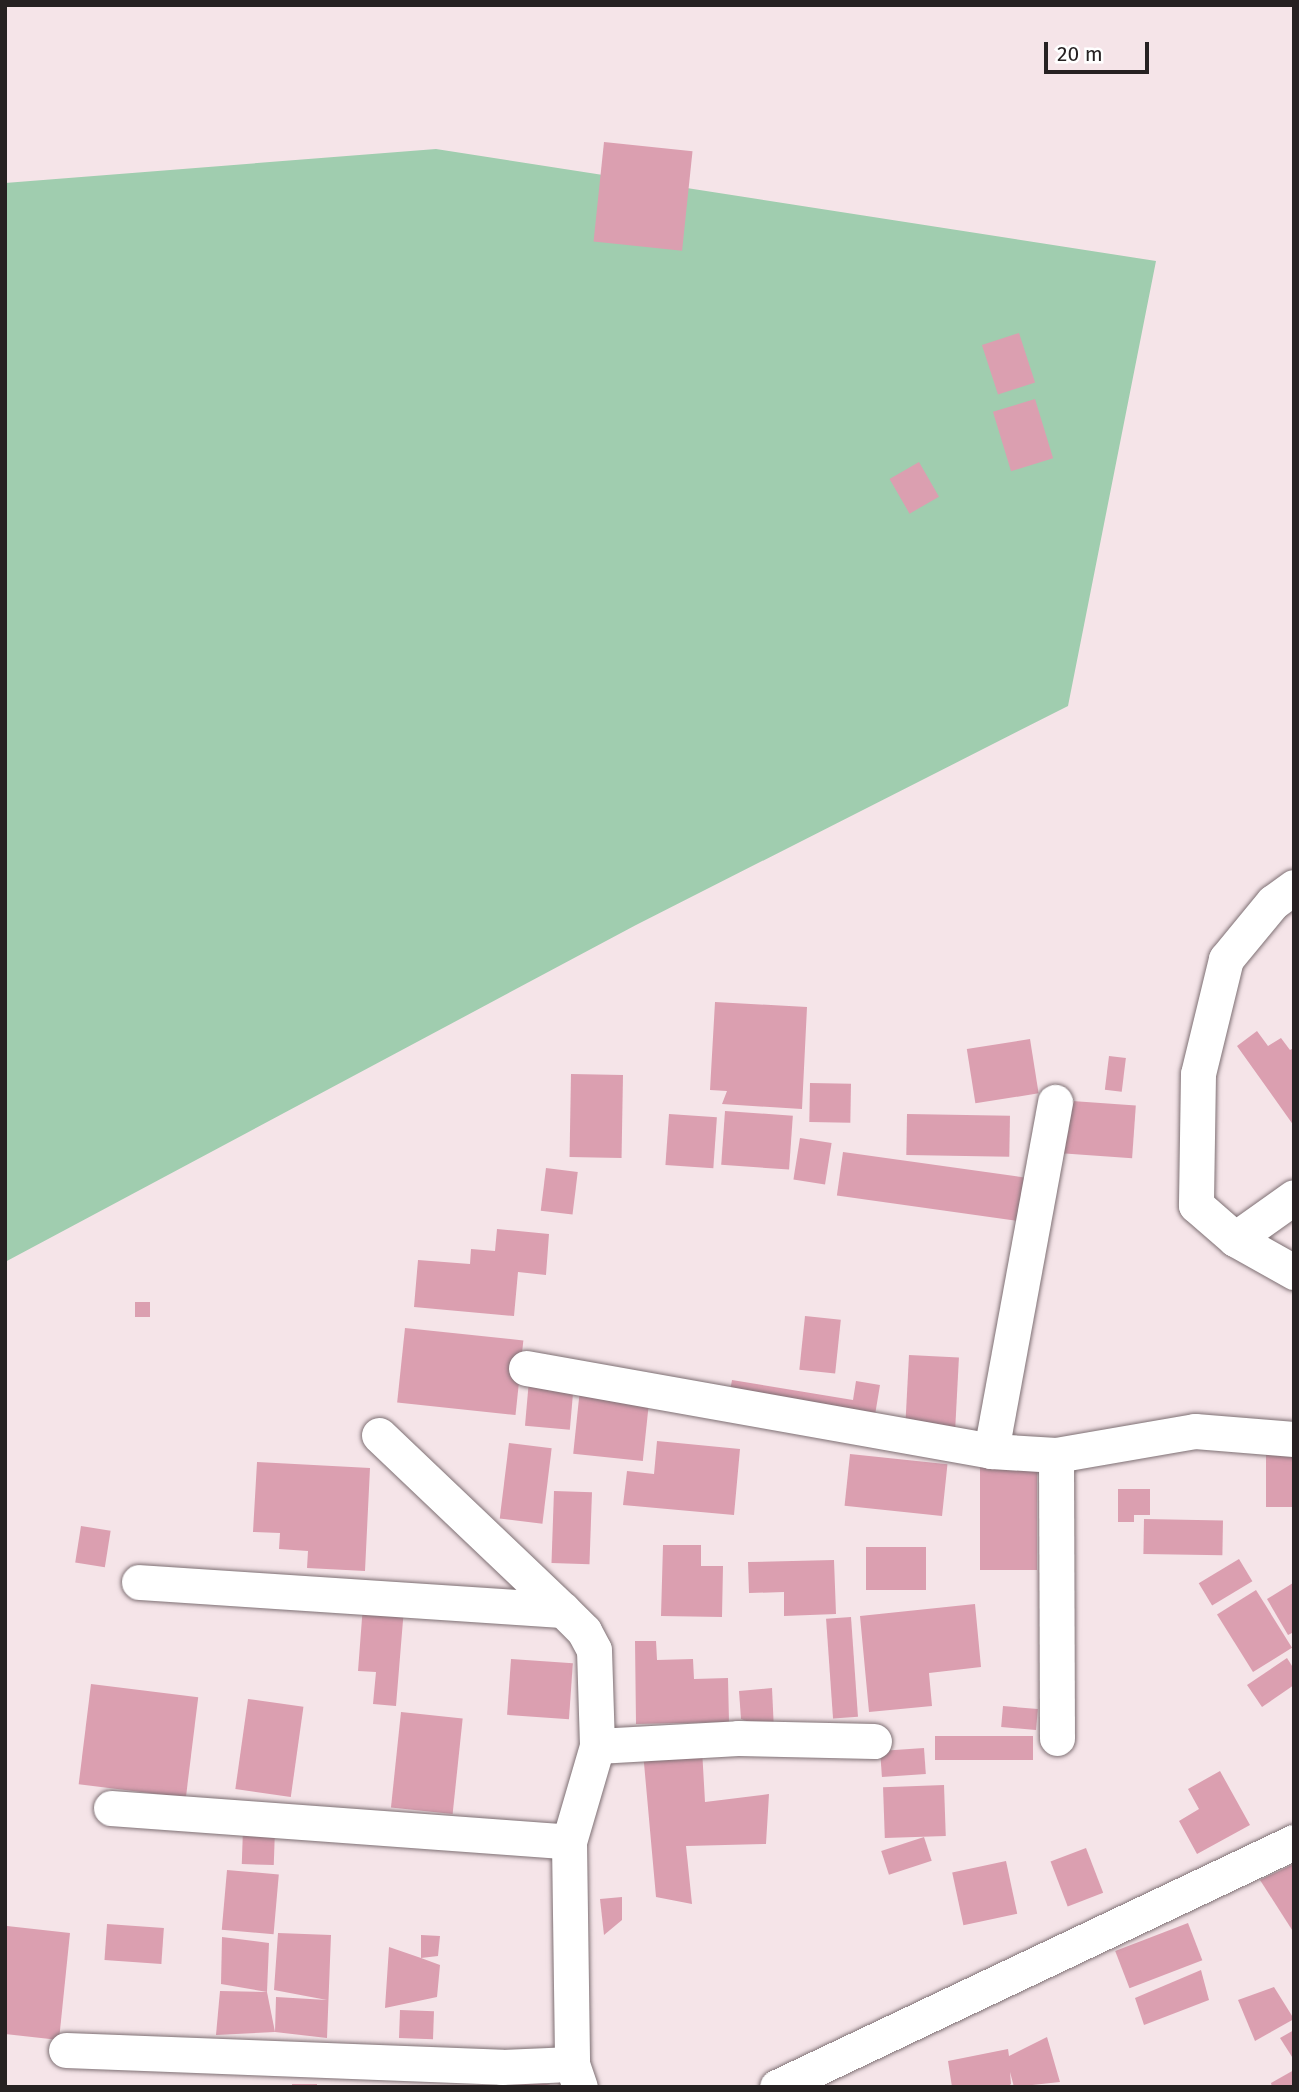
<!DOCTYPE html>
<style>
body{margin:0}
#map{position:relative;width:1299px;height:2092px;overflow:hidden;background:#f5e4e8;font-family:"Fira Sans",sans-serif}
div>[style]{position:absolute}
.green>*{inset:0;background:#a0cdaf}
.building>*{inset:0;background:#db9fb0;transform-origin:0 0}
.roads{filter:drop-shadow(0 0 2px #7e7074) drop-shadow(0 0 2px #7e7074)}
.street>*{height:35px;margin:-17.5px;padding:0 17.5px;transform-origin:17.5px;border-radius:17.5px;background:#fff}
span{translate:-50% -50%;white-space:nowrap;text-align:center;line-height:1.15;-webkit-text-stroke:5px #fff;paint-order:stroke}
.frame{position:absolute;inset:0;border:7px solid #262122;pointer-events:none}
.scale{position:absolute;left:1044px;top:42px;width:105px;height:32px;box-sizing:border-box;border:4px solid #262122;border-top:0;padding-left:9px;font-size:21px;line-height:24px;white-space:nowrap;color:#262122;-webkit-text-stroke:5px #fff;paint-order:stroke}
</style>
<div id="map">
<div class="green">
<div style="clip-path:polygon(436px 149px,1156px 261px,1068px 706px,636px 925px,5px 1262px,5px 183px)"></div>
</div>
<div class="building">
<div style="left:604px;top:142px;width:89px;height:100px;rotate:6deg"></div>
<div style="left:1019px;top:333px;width:52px;height:39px;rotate:72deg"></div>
<div style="left:1035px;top:399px;width:62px;height:44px;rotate:73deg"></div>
<div style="left:919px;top:462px;width:40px;height:34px;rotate:60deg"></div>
<div style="clip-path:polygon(715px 1002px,807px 1007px,802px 1109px,722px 1104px,727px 1091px,710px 1090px)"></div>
<div style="clip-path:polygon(1257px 1031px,1268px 1046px,1281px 1038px,1290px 1050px,1294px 1048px,1294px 1126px,1237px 1046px)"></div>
<div style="left:1030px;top:1039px;width:55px;height:64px;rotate:81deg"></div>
<div style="left:1109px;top:1056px;width:17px;height:34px;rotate:7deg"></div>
<div style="left:571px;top:1074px;width:52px;height:83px;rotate:1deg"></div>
<div style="left:810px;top:1083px;width:41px;height:39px;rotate:1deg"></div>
<div style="left:1058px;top:1100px;width:78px;height:53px;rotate:4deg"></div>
<div style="left:725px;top:1111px;width:68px;height:54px;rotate:4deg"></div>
<div style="left:669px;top:1114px;width:48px;height:51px;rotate:4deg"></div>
<div style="left:907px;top:1114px;width:103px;height:41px;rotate:1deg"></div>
<div style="left:800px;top:1138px;width:32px;height:42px;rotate:9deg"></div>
<div style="left:843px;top:1152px;width:183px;height:44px;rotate:8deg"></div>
<div style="left:546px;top:1168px;width:32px;height:43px;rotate:7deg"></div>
<div style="clip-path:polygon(497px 1229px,549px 1234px,546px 1275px,518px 1272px,514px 1316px,414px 1307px,418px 1260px,470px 1264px,471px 1249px,495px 1251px)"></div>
<div style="left:135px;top:1302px;width:15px;height:15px"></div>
<div style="left:805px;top:1316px;width:36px;height:54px;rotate:6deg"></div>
<div style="left:405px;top:1328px;width:119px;height:75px;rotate:6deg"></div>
<div style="left:909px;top:1355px;width:50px;height:70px;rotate:3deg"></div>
<div style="left:529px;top:1380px;width:45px;height:46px;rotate:5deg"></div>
<div style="clip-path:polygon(732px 1380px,853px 1400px,856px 1381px,880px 1385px,873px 1427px,728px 1402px)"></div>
<div style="left:580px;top:1389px;width:70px;height:65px;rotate:6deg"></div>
<div style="clip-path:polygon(657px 1441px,740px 1449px,734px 1515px,623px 1505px,627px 1471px,654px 1474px)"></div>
<div style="left:509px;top:1443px;width:43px;height:76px;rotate:7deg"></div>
<div style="left:1294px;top:1453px;width:54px;height:28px;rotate:90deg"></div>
<div style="left:850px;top:1454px;width:98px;height:52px;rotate:6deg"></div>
<div style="clip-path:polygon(257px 1462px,370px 1468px,365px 1571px,307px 1568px,308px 1551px,279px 1549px,280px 1533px,253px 1532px)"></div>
<div style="left:980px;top:1465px;width:57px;height:105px"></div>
<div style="clip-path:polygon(1118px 1489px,1150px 1489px,1150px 1515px,1134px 1515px,1134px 1522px,1118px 1522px)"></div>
<div style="left:554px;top:1491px;width:38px;height:72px;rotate:2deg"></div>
<div style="left:1144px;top:1519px;width:79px;height:35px;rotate:1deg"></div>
<div style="left:81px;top:1526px;width:30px;height:37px;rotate:9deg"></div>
<div style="clip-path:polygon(663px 1545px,701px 1545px,701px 1566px,723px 1566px,722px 1617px,661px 1616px)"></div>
<div style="left:866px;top:1547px;width:60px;height:43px"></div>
<div style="left:1239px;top:1559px;width:26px;height:47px;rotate:59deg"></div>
<div style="clip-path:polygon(834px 1560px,836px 1614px,784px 1616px,784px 1592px,749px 1593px,748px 1562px)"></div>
<div style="clip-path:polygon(1293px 1583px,1294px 1632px,1288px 1635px,1267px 1599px)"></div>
<div style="left:1256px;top:1590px;width:68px;height:46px;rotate:58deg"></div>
<div style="clip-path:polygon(975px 1604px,981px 1667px,929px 1673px,932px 1706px,869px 1712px,860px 1616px)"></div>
<div style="clip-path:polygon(363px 1605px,404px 1608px,396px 1706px,373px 1704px,376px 1672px,358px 1671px)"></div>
<div style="left:851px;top:1617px;width:100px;height:25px;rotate:86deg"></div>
<div style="clip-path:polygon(635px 1641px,656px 1641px,657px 1660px,693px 1659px,694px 1679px,728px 1678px,729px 1722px,636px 1724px)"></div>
<div style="clip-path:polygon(1287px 1658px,1294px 1669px,1294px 1685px,1262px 1707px,1247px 1685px)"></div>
<div style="left:511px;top:1659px;width:62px;height:56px;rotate:4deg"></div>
<div style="left:91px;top:1684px;width:108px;height:101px;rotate:7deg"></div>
<div style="clip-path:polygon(772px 1688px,774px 1731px,741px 1719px,739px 1691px)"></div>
<div style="left:248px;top:1699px;width:56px;height:91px;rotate:8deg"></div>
<div style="left:1003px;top:1706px;width:35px;height:21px;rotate:5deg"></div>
<div style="left:401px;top:1712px;width:62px;height:96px;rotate:6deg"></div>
<div style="left:1033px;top:1736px;width:24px;height:98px;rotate:90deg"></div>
<div style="left:924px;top:1748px;width:26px;height:44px;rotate:86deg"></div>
<div style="clip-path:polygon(702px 1749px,705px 1802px,769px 1794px,766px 1844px,686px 1846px,692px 1904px,656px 1897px,643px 1752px)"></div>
<div style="clip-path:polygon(1220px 1771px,1250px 1825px,1197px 1854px,1179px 1821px,1199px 1809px,1188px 1789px)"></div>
<div style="left:944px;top:1785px;width:51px;height:61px;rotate:88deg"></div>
<div style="left:243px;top:1829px;width:32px;height:35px;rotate:2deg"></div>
<div style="left:924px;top:1837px;width:25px;height:45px;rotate:72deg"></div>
<div style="left:1086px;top:1848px;width:48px;height:38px;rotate:69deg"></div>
<div style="left:1006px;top:1861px;width:54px;height:55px;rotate:78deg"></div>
<div style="clip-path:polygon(1294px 1864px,1294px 1933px,1260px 1880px)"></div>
<div style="left:227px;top:1870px;width:52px;height:60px;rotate:5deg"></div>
<div style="clip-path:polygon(622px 1897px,622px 1920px,604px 1935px,600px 1899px)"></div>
<div style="left:1188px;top:1923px;width:40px;height:78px;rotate:69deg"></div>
<div style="left:107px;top:1924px;width:57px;height:36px;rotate:4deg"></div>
<div style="clip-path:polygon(7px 1926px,70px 1933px,59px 2040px,5px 2034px)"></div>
<div style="clip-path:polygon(278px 1933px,331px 1935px,327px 2038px,275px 2032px,276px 1997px,327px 2000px,274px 1990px)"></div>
<div style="clip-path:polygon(421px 1935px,440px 1936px,438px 1956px,421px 1958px,440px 1965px,437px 1997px,385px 2008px,389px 1947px,421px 1958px)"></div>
<div style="clip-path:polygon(222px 1937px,269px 1943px,267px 1992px,221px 1984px)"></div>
<div style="clip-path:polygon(1201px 1970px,1209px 2000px,1144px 2025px,1135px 1998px)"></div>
<div style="clip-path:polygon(1274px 1987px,1294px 2019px,1255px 2041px,1238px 2000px)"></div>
<div style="clip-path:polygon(220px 1991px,267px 1992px,275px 2032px,216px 2035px)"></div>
<div style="left:400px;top:2010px;width:34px;height:28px;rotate:2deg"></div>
<div style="clip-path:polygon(1294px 2030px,1294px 2060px,1280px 2038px)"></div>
<div style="clip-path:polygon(1047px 2037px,1060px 2082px,1014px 2087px,1010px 2072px,1011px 2084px,1007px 2087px,952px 2087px,948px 2061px,1008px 2049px,1009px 2056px)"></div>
<div style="clip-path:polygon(1294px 2070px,1294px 2087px,1272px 2087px,1271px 2083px)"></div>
<div style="clip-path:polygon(506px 2074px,555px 2086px,555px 2087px,506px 2087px)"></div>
<div style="left:292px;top:2084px;width:25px;height:3px"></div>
</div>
<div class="roads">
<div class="street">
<div style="left:1294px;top:887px;width:26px;rotate:144deg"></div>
<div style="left:1273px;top:902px;width:74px;rotate:129.5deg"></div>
<div style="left:1226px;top:959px;width:118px;rotate:103.7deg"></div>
<div style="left:1198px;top:1074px;width:131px;rotate:90.9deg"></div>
<div style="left:1196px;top:1205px;width:52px;rotate:41.1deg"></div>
<div style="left:1235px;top:1239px;width:68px;rotate:29.2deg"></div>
<div style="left:1235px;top:1239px;width:72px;rotate:-35.4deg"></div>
<div style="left:526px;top:1368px;width:472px;rotate:10.1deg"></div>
<div style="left:991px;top:1451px;width:65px;rotate:3.5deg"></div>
<div style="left:1056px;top:1455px;width:141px;rotate:-9.8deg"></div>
<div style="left:1195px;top:1431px;width:99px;rotate:4.6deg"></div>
<div style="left:379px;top:1435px;width:254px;rotate:43.6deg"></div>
<div style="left:563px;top:1610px;width:30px;rotate:45deg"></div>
<div style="left:584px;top:1631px;width:21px;rotate:62deg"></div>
<div style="left:594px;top:1650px;width:96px;rotate:88.2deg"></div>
<div style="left:597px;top:1746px;width:100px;rotate:106.3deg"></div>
<div style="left:569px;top:1842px;width:222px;rotate:89.2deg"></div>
<div style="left:572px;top:2064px;width:24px;rotate:71deg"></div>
<div style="left:991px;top:1451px;width:355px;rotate:-79.6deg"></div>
<div style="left:1056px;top:1455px;width:283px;rotate:89.8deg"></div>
<div style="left:139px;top:1582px;width:425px;rotate:3.8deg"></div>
<div style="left:597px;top:1746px;width:141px;rotate:-3.2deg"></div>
<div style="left:738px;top:1738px;width:136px;rotate:1.3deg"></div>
<div style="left:111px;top:1808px;width:459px;rotate:4.2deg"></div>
<div style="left:66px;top:2050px;width:436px;rotate:2.2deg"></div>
<div style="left:502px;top:2067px;width:70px;rotate:-2.5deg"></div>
<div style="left:777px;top:2087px;width:572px;rotate:-25.36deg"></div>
</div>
</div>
<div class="frame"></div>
<div class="scale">20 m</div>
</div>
